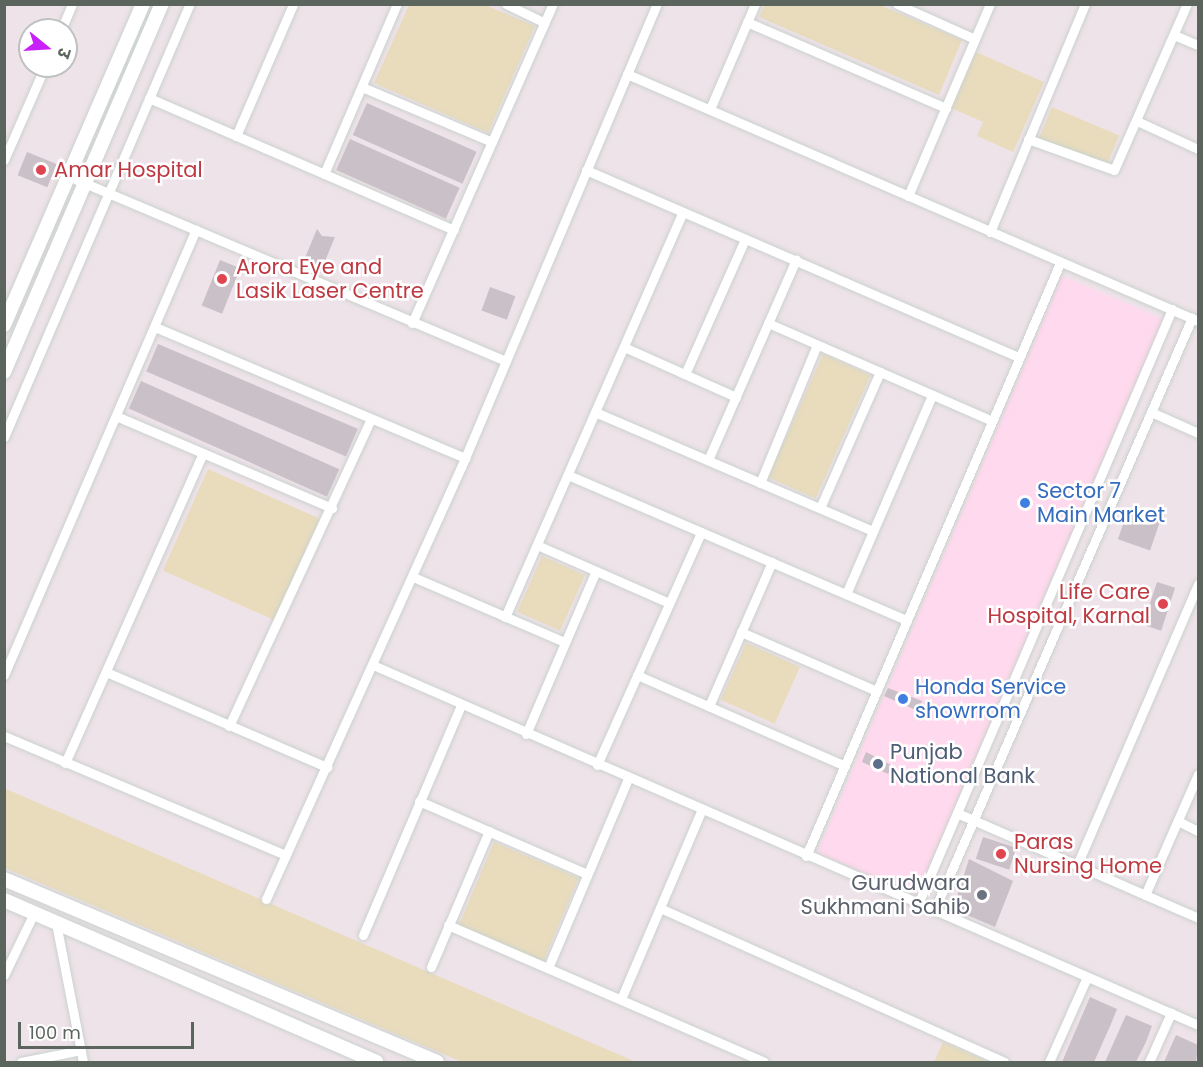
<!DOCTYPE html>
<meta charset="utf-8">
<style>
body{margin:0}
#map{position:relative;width:1203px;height:1067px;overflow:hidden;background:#efe3ea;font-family:Poppins,"Noto Sans Devanagari",sans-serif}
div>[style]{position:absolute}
.commercial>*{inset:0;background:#ffd9ed;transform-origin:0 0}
.green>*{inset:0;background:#e9dcbd;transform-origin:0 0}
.building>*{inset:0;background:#cac0c7;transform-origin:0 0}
.roads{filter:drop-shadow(0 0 2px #cad2cd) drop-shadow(0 0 2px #cad2cd)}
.street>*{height:9px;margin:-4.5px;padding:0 4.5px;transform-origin:4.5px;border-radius:4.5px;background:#fff}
.secondary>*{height:14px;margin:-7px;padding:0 7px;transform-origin:7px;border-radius:7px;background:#fff}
.dots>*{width:16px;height:16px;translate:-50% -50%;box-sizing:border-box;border:3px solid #fff;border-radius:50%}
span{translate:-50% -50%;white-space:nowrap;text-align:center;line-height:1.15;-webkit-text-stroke:5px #fff;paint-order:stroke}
.health-label{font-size:21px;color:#be3a42}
.left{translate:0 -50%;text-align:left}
.right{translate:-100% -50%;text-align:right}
.shop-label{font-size:21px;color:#366cbe}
.service-label{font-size:21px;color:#4e5e75}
.worship-label{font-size:21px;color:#5b616d}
.frame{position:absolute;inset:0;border:6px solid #5b655e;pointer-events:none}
.north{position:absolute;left:18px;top:18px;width:60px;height:60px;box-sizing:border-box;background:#fff;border:2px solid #bdc1bf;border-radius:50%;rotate:108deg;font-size:16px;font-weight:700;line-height:24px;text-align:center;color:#5b655e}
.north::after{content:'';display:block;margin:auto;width:21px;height:27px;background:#c920f9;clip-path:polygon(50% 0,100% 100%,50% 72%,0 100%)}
.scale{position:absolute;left:18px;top:1022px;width:176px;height:27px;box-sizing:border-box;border:3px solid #5b655e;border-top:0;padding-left:8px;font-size:18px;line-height:21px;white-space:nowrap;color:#5b655e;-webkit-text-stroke:4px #fff;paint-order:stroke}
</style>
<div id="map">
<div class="commercial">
<div style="left:1062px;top:276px;width:112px;height:627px;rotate:23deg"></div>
</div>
<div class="green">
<div style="clip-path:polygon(765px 4px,880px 5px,962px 40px,939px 95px,759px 17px)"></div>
<div style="clip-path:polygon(409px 5px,485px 5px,535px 26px,488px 133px,374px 83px)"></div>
<div style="clip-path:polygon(976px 52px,1044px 82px,1013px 152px,977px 136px,983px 122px,951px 108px)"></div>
<div style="left:1052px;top:107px;width:73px;height:36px;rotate:23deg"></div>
<div style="left:823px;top:354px;width:52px;height:135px;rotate:24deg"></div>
<div style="left:208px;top:469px;width:122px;height:111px;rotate:24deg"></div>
<div style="left:542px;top:556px;width:47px;height:61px;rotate:24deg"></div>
<div style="left:746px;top:643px;width:59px;height:62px;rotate:24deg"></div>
<div style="clip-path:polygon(4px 788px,636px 1062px,462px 1062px,5px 868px)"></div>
<div style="left:494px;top:842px;width:92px;height:91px;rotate:23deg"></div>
<div style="clip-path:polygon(943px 1042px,988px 1062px,934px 1062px)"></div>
</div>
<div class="building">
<div style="left:367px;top:103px;width:120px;height:35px;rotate:24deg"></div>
<div style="left:350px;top:139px;width:120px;height:34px;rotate:24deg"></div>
<div style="left:27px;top:152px;width:32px;height:25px;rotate:22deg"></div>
<div style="clip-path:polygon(317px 229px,322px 236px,335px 237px,320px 273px,302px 265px)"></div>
<div style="left:220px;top:260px;width:22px;height:49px;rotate:22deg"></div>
<div style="left:490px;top:287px;width:27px;height:25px;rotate:20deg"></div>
<div style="left:158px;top:344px;width:217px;height:30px;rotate:23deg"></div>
<div style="left:141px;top:381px;width:217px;height:30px;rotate:24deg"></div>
<div style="left:1128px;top:510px;width:34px;height:31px;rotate:19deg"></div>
<div style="left:1157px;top:582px;width:19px;height:45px;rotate:18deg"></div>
<div style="clip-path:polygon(888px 688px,922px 701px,918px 711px,884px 696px)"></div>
<div style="clip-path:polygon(866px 752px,893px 766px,888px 774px,862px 762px)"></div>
<div style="left:983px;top:837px;width:35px;height:23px;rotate:18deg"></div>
<div style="clip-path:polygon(969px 859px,1013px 881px,995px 927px,953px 909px)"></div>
<div style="clip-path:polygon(1090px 997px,1117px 1009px,1111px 1024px,1094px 1062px,1062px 1062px)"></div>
<div style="clip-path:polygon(1126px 1015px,1152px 1026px,1146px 1042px,1136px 1062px,1105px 1062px)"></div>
<div style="clip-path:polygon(1176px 1035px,1198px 1045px,1196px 1062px,1164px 1062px)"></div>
</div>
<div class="roads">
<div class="street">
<div style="left:506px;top:4px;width:43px;rotate:26deg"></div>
<div style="left:897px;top:4px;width:85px;rotate:24.2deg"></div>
<div style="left:747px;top:22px;width:217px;rotate:23.4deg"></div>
<div style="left:61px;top:30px;width:28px;rotate:-67deg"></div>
<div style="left:1174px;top:35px;width:26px;rotate:23deg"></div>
<div style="left:627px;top:74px;width:622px;rotate:23.39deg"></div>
<div style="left:362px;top:87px;width:141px;rotate:22.9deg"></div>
<div style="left:149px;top:98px;width:332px;rotate:23.4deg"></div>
<div style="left:710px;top:109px;width:114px;rotate:-66.8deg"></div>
<div style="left:1137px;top:121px;width:67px;rotate:24.7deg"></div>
<div style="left:236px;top:136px;width:144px;rotate:-66.6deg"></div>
<div style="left:1028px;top:139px;width:91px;rotate:19.8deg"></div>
<div style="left:1114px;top:170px;width:181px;rotate:-66.3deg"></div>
<div style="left:4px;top:160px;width:103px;rotate:-66.4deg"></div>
<div style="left:586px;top:170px;width:472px;rotate:23.4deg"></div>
<div style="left:324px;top:174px;width:185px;rotate:-66.8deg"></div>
<div style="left:68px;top:176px;width:475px;rotate:22.9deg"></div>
<div style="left:908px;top:196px;width:209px;rotate:-66.9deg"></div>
<div style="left:990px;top:232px;width:247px;rotate:-67.4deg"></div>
<div style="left:412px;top:323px;width:349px;rotate:-66.2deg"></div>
<div style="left:768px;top:323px;width:244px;rotate:23.6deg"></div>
<div style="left:155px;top:327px;width:337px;rotate:22.9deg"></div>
<div style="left:624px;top:347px;width:123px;rotate:24.1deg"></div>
<div style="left:685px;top:374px;width:148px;rotate:-66deg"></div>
<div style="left:595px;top:412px;width:302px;rotate:23.2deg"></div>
<div style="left:1151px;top:412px;width:51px;rotate:24.1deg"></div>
<div style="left:116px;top:416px;width:235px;rotate:23.1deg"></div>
<div style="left:4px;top:437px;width:471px;rotate:-66.8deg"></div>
<div style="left:708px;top:460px;width:219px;rotate:-66.3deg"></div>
<div style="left:568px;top:475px;width:369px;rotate:23.2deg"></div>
<div style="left:760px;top:483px;width:149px;rotate:-67.6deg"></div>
<div style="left:820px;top:508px;width:149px;rotate:-66.2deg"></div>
<div style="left:537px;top:545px;width:144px;rotate:23.7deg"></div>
<div style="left:413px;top:577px;width:165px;rotate:23.2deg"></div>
<div style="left:846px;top:594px;width:217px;rotate:-66.6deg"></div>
<div style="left:505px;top:617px;width:442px;rotate:-66.3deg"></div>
<div style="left:741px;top:632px;width:148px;rotate:23.5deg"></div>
<div style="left:373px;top:665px;width:900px;rotate:23.57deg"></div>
<div style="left:106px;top:672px;width:241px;rotate:23.3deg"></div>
<div style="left:4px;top:675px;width:485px;rotate:-66.7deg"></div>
<div style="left:637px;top:675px;width:227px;rotate:23.6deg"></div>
<div style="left:709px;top:706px;width:157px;rotate:-66.4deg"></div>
<div style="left:229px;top:726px;width:338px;rotate:-65.2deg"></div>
<div style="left:526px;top:734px;width:177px;rotate:-66.8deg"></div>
<div style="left:4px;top:736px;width:306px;rotate:22.9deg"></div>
<div style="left:65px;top:763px;width:339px;rotate:-66deg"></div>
<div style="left:597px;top:765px;width:255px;rotate:-65.9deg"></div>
<div style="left:419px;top:801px;width:183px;rotate:23.5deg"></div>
<div style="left:957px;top:813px;width:263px;rotate:23.5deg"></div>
<div style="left:1178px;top:821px;width:22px;rotate:27deg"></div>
<div style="left:806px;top:856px;width:645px;rotate:-66.81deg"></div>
<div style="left:1077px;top:865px;width:306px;rotate:-66.7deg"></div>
<div style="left:1145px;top:895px;width:132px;rotate:-66.3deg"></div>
<div style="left:266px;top:899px;width:484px;rotate:-65.7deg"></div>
<div style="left:465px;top:458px;width:493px;rotate:-67.1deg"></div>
<div style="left:918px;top:904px;width:647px;rotate:-66.88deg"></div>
<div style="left:660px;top:908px;width:377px;rotate:24.1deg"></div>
<div style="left:934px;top:911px;width:647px;rotate:-66.49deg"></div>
<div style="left:56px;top:923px;width:142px;rotate:79deg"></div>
<div style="left:448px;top:925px;width:344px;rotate:23.4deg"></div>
<div style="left:363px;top:935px;width:250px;rotate:-66.9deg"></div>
<div style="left:431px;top:967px;width:148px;rotate:-66.9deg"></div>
<div style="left:548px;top:968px;width:205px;rotate:-67.1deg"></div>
<div style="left:4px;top:975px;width:69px;rotate:-64.2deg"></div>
<div style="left:621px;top:999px;width:207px;rotate:-66.9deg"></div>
<div style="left:21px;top:1062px;width:61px;rotate:-11.3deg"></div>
<div style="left:1049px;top:1062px;width:93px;rotate:-65.9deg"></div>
<div style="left:1149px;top:1062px;width:54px;rotate:-65.8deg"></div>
</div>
<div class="secondary">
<div style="left:4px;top:325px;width:350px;rotate:-66.6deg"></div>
<div style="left:4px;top:372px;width:400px;rotate:-66.8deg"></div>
<div style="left:4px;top:879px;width:470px;rotate:22.9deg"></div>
<div style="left:4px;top:900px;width:406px;rotate:23.5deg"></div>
</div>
</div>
<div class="dots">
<div style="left:41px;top:170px;background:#e0444e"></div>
<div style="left:222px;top:279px;background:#e0444e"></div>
<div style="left:1025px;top:503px;background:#3f7fe0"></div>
<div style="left:1163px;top:604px;background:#e0444e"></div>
<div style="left:903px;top:699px;background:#3f7fe0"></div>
<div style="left:878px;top:764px;background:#5c6f8a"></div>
<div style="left:1001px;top:854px;background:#e0444e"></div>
<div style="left:982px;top:895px;background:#6b7280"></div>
</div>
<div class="health-label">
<span class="left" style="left:54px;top:170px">Amar Hospital</span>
<span class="left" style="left:236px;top:279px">Arora Eye and<br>Lasik Laser Centre</span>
<span class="right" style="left:1150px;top:604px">Life Care<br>Hospital, Karnal</span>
<span class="left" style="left:1014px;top:854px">Paras<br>Nursing Home</span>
</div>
<div class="shop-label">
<span class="left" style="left:1037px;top:503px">Sector 7<br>Main Market</span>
<span class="left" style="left:915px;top:699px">Honda Service<br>showrrom</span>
</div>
<div class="service-label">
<span class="left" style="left:890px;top:764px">Punjab<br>National Bank</span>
</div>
<div class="worship-label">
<span class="right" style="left:970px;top:895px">Gurudwara<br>Sukhmani Sahib</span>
</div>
<div class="frame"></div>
<div class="north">उ</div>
<div class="scale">100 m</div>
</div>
